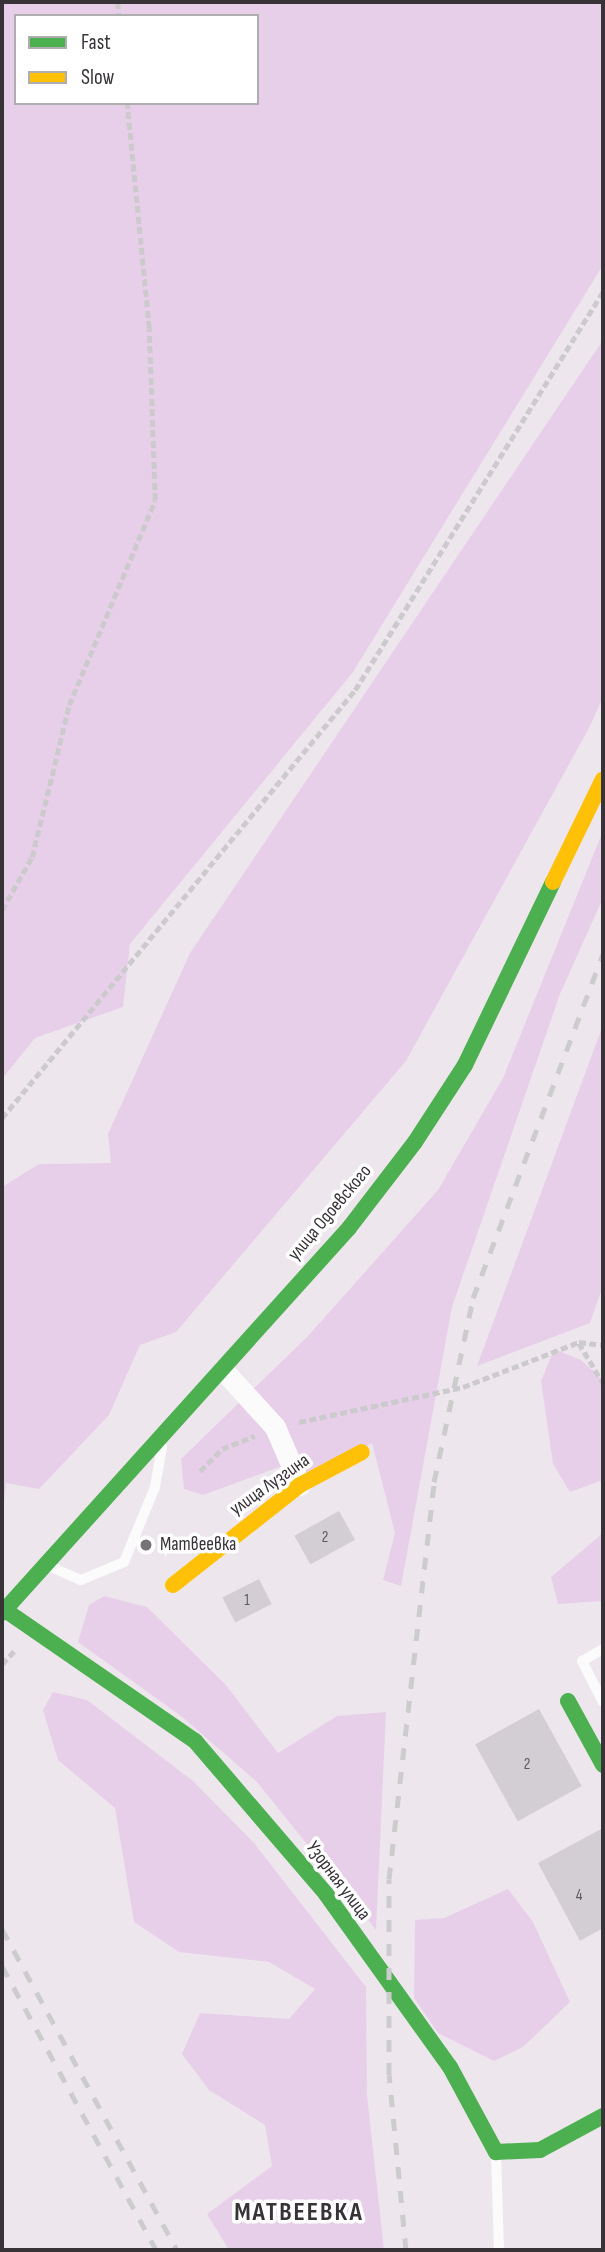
<!DOCTYPE html>
<meta charset="utf-8">
<style>
body{margin:0}
#map{position:relative;width:605px;height:2252px;overflow:hidden;background:#ede7ed;font-family:"Sofia Sans Condensed",sans-serif}
div>[style]{position:absolute}
.green>*{inset:0;background:#e8cfe9}
.building>*{inset:0;background:#d3ced3;transform-origin:0 0}
.path>*{height:4.5px;margin-top:-2.25px;transform-origin:0;background:repeating-linear-gradient(90deg,#cccacc 0 7px,transparent 0 10.5px)}
.lane>*{height:10px;margin:-5px;padding:0 5px;transform-origin:5px;border-radius:5px;background:#fcfbfc}
.street>*{height:21px;margin:-10.5px;padding:0 10.5px;transform-origin:10.5px;border-radius:10.5px;background:#fcfbfc}
.fast>*{height:16px;margin:-8px;padding:0 8px;transform-origin:8px;border-radius:8px;background:#4caf50}
.slow>*{height:16px;margin:-8px;padding:0 8px;transform-origin:8px;border-radius:8px;background:#ffc107}
.rail>*{height:5px;margin-top:-2.5px;transform-origin:0;background:repeating-linear-gradient(90deg,#cdcccd 0 12px,transparent 0 24px)}
.dots>*{width:19px;height:19px;translate:-50% -50%;box-sizing:border-box;border:4px solid #fff;border-radius:50%}
span{translate:-50% -50%;white-space:nowrap;text-align:center;line-height:1.15;-webkit-text-stroke:7px #fff;paint-order:stroke}
.number-label{font-size:16px;color:#605b60}
.number-label span{-webkit-text-stroke-width:0}
.street-label{font-size:19px;color:#373337}
.poi-label{font-size:19px;color:#373337}
.left{translate:0 -50%;text-align:left}
.district-label{font-size:26px;color:#373337;font-weight:700;letter-spacing:2px}
.frame{position:absolute;inset:0;border:4px solid #373337;pointer-events:none}
.legend{position:absolute;left:14px;top:14px;width:245px;height:91px;box-sizing:border-box;background:#fff;border:2px solid #afadaf;margin:0;padding:9px 12px;list-style:none;font-size:21px;color:#373337}
.legend li{display:flex;align-items:center;gap:14px;height:35px}
.legend b{width:35px;border:2px solid #afadaf}
</style>
<div id="map">
<div class="green">
<div style="clip-path:polygon(evenodd,2px 2px,603px 2px,603px 265px,353px 672px,130px 944px,123px 1007px,35px 1038px,2px 1079px,2px 2px,16px 16px,257px 16px,257px 103px,16px 103px,16px 16px)"></div>
<div style="clip-path:polygon(603px 340px,603px 697px,590px 726px,406px 1061px,176px 1332px,140px 1345px,109px 1415px,39px 1489px,6px 1483px,2px 1523px,2px 1187px,39px 1164px,111px 1163px,108px 1134px,190px 953px)"></div>
<div style="clip-path:polygon(603px 831px,603px 898px,560px 994px,452px 1307px,401px 1586px,383px 1580px,395px 1533px,372px 1443px,308px 1477px,296px 1461px,203px 1495px,184px 1489px,181px 1459px,308px 1336px,438px 1190px,503px 1078px)"></div>
<div style="clip-path:polygon(603px 1025px,603px 1286px,590px 1323px,477px 1366px)"></div>
<div style="clip-path:polygon(554px 1349px,581px 1360px,603px 1380px,603px 1480px,570px 1492px,553px 1464px,541px 1381px)"></div>
<div style="clip-path:polygon(603px 1533px,603px 1601px,558px 1604px,551px 1577px)"></div>
<div style="clip-path:polygon(104px 1596px,147px 1607px,225px 1684px,278px 1753px,337px 1716px,386px 1712px,376px 1930px,257px 1782px,181px 1716px,78px 1642px,89px 1605px)"></div>
<div style="clip-path:polygon(53px 1692px,87px 1700px,193px 1781px,254px 1843px,366px 1987px,367px 2095px,384px 2250px,229px 2250px,207px 2214px,272px 2166px,265px 2125px,209px 2090px,182px 2054px,200px 2013px,289px 2019px,315px 1989px,269px 1962px,179px 1952px,134px 1922px,115px 1808px,58px 1760px,43px 1710px)"></div>
<div style="clip-path:polygon(508px 1889px,533px 1922px,570px 2002px,523px 2047px,494px 2061px,438px 2033px,414px 1998px,415px 1920px,444px 1918px)"></div>
</div>
<div class="building">
<div style="left:339px;top:1511px;width:33px;height:51px;rotate:61deg"></div>
<div style="left:259px;top:1579px;width:28px;height:41px;rotate:63deg"></div>
<div style="left:539px;top:1709px;width:88px;height:73px;rotate:61deg"></div>
<div style="clip-path:polygon(603px 1828px,603px 1928px,580px 1941px,538px 1863px)"></div>
</div>
<div class="path">
<div style="left:118px;top:2px;width:14px;rotate:86deg"></div>
<div style="left:2px;top:910px;width:61px;rotate:-60.5deg"></div>
<div style="left:32px;top:857px;width:156px;rotate:-76.3deg"></div>
<div style="left:69px;top:705px;width:222px;rotate:-67.2deg"></div>
<div style="left:155px;top:500px;width:172px;rotate:-92deg"></div>
<div style="left:149px;top:328px;width:226px;rotate:-95.6deg"></div>
<div style="left:2px;top:1118px;width:555px;rotate:-50.49deg"></div>
<div style="left:355px;top:690px;width:470px;rotate:-58.1deg"></div>
<div style="left:579px;top:1343px;width:47px;rotate:59deg"></div>
<div style="left:299px;top:1422px;width:168px;rotate:-12deg"></div>
<div style="left:463px;top:1387px;width:124px;rotate:-21.2deg"></div>
<div style="left:579px;top:1342px;width:24px;rotate:7deg"></div>
<div style="left:200px;top:1471px;width:31px;rotate:-45deg"></div>
<div style="left:222px;top:1449px;width:35px;rotate:-22deg"></div>
<div style="left:2px;top:1664px;width:19px;rotate:-47deg"></div>
</div>
<div class="lane">
<div style="left:49px;top:1566px;width:35px;rotate:24deg"></div>
<div style="left:81px;top:1580px;width:47px;rotate:-22.7deg"></div>
<div style="left:124px;top:1562px;width:81px;rotate:-67.5deg"></div>
<div style="left:155px;top:1487px;width:41px;rotate:-80.1deg"></div>
<div style="left:603px;top:1649px;width:24px;rotate:150deg"></div>
<div style="left:582px;top:1661px;width:46px;rotate:62.9deg"></div>
<div style="left:496px;top:2155px;width:95px;rotate:88.2deg"></div>
</div>
<div class="street">
<div style="left:223px;top:1370px;width:77px;rotate:47.6deg"></div>
<div style="left:275px;top:1427px;width:63px;rotate:66.7deg"></div>
</div>
<div class="fast">
<div style="left:5px;top:1610px;width:231px;rotate:34.6deg"></div>
<div style="left:195px;top:1741px;width:201px;rotate:49.4deg"></div>
<div style="left:326px;top:1894px;width:213px;rotate:54.4deg"></div>
<div style="left:450px;top:2067px;width:97px;rotate:61.6deg"></div>
<div style="left:496px;top:2152px;width:44px;rotate:-2.6deg"></div>
<div style="left:540px;top:2150px;width:72px;rotate:-28.4deg"></div>
<div style="left:2px;top:1613px;width:518px;rotate:-47.97deg"></div>
<div style="left:349px;top:1228px;width:108px;rotate:-52.5deg"></div>
<div style="left:415px;top:1142px;width:92px;rotate:-57deg"></div>
<div style="left:465px;top:1065px;width:203px;rotate:-64.3deg"></div>
<div style="left:568px;top:1701px;width:73px;rotate:61.3deg"></div>
</div>
<div class="slow">
<div style="left:553px;top:882px;width:114px;rotate:-64.1deg"></div>
<div style="left:173px;top:1585px;width:162px;rotate:-38.2deg"></div>
<div style="left:300px;top:1485px;width:70px;rotate:-28deg"></div>
</div>
<div class="rail">
<div style="left:2px;top:1929px;width:366px;rotate:61.4deg"></div>
<div style="left:2px;top:1966px;width:323px;rotate:61.5deg"></div>
<div style="left:406px;top:2250px;width:176px;rotate:-95.5deg"></div>
<div style="left:389px;top:2075px;width:196px;rotate:-90deg"></div>
<div style="left:389px;top:1879px;width:400px;rotate:-83.5deg"></div>
<div style="left:434px;top:1482px;width:188px;rotate:-78deg"></div>
<div style="left:473px;top:1298px;width:368px;rotate:-69.3deg"></div>
</div>
<div class="dots">
<div style="left:146px;top:1545px;background:#777277"></div>
</div>
<div class="number-label">
<span style="left:325px;top:1538px">2</span>
<span style="left:247px;top:1601px">1</span>
<span style="left:527px;top:1765px">2</span>
<span style="left:579px;top:1896px">4</span>
</div>
<div class="street-label">
<span style="left:330px;top:1213px;rotate:-50deg">улица Одоевского</span>
<span style="left:270px;top:1485px;rotate:-35deg">улица Лузгина</span>
<span style="left:338px;top:1881px;rotate:53deg">Узорная улица</span>
</div>
<div class="poi-label">
<span class="left" style="left:160px;top:1545px">Матвеевка</span>
</div>
<div class="district-label">
<span style="left:299px;top:2213px">МАТВЕЕВКА</span>
</div>
<div class="frame"></div>
<ul class="legend">
<li><b style="height:9px;background:#4caf50"></b>Fast</li>
<li><b style="height:9px;background:#ffc107"></b>Slow</li>
</ul>
</div>
